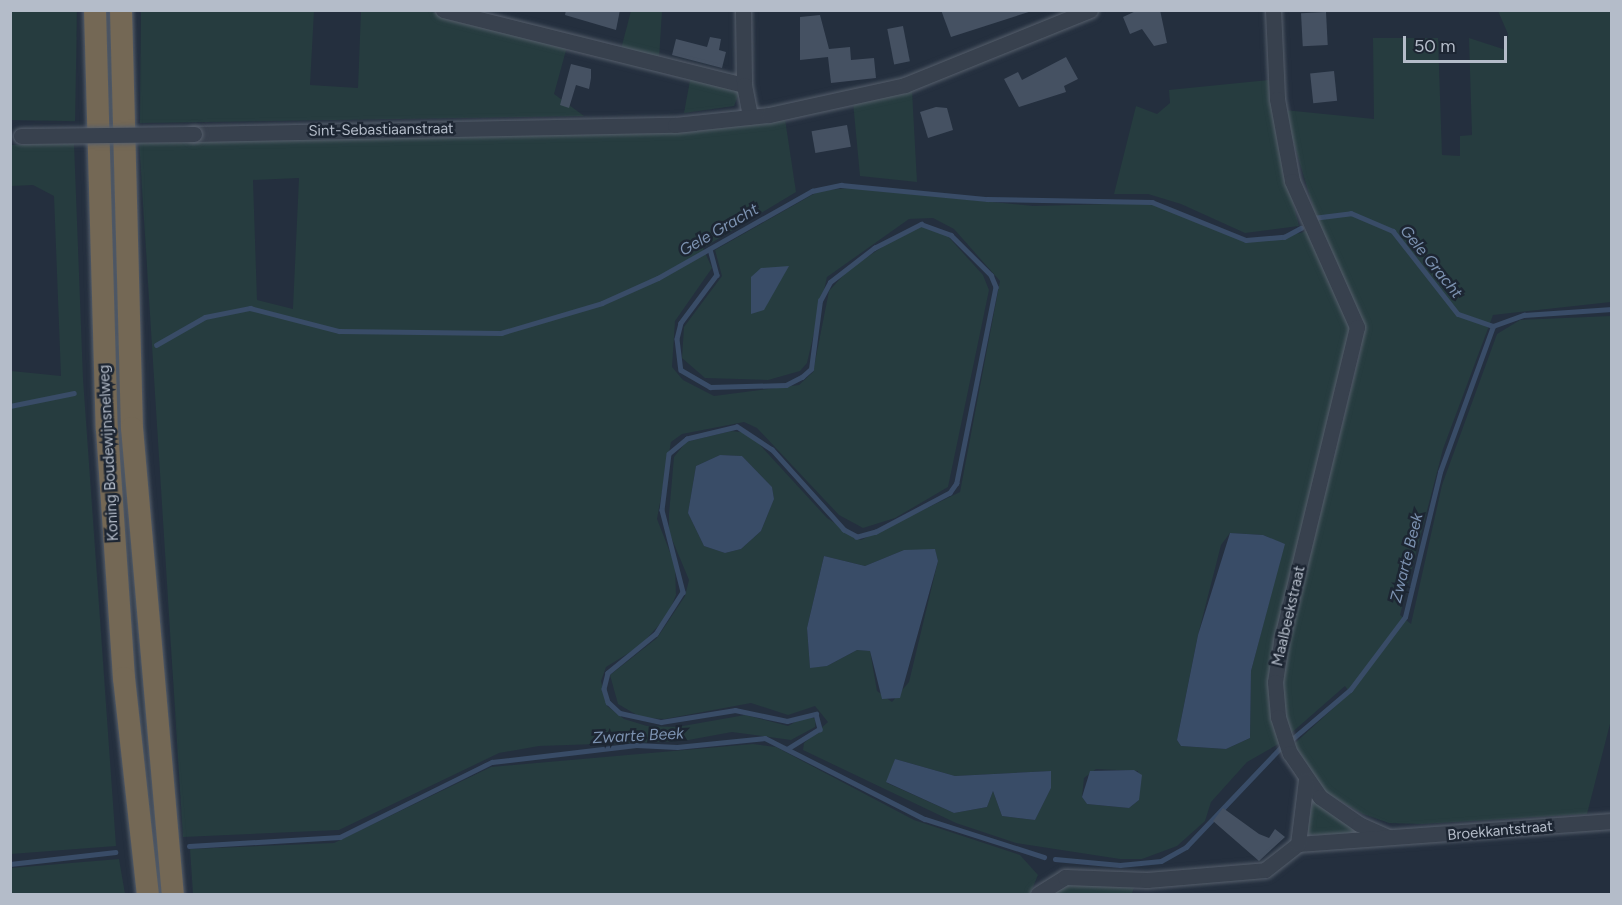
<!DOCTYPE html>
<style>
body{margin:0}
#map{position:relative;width:1622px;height:905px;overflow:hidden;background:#242f3e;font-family:Figtree,sans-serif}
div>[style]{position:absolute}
.green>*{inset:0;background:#263c3f;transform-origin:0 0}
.water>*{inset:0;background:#394c67}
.stream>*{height:4.5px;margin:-2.25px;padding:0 2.25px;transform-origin:2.25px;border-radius:2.25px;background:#394c67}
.building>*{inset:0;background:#455162;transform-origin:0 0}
.roads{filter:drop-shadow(0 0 2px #565f6c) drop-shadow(0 0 2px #565f6c)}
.minor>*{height:15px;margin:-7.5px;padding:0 7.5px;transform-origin:7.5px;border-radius:7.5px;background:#38414e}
.highway>*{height:22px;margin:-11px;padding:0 11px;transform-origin:11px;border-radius:11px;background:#746855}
.bridges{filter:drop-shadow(0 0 2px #565f6c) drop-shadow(0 0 2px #565f6c)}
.minor-bridge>*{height:15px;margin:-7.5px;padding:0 7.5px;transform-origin:7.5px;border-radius:7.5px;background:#38414e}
span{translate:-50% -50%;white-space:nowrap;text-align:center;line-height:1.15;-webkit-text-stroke:5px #1d2633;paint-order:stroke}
.street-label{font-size:15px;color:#b4bcc9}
.water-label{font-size:16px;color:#7c92b1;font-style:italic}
.frame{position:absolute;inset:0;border:12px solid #b4bcc9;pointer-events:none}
.scale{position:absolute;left:1403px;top:36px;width:104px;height:27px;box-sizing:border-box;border:3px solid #b4bcc9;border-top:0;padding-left:8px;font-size:18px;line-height:21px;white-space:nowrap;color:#b4bcc9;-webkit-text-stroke:4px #1d2633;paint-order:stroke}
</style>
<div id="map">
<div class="green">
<div style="left:11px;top:10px;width:66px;height:110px;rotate:1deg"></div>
<div style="clip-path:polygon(141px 10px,314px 11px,310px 85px,358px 88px,361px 11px,427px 11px,568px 43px,554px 94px,584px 116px,140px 123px)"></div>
<div style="clip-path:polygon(631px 11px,662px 11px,659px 59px,621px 49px)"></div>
<div style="clip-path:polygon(evenodd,1498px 11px,1611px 11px,1611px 302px,1493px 315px,1443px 449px,1400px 615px,1411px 624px,1442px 485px,1497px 334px,1520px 320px,1611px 316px,1612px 716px,1587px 814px,1422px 824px,1389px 823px,1363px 814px,1326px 793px,1294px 744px,1350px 693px,1345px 686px,1289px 735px,1280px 678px,1362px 345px,1350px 341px,1272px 669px,1272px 705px,1282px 742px,1247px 762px,1211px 802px,1205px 821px,1177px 846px,1142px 859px,1120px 859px,1016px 843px,956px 823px,803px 750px,804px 743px,828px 722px,815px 706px,788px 715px,751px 703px,665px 719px,642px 718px,618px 704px,610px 675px,657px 638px,685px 596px,689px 580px,669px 532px,669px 514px,674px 457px,686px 442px,731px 431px,749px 433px,827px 518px,861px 540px,960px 492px,1000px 281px,954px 229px,933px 218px,909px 219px,827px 277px,807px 363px,800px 371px,768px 380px,705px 378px,682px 358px,684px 327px,722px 276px,715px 250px,819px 191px,849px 188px,1033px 206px,1152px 203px,1243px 241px,1300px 233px,1319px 227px,1284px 110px,1374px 119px,1373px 38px,1438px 38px,1442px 155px,1460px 156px,1460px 136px,1472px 135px,1469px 38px,1506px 50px,1508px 34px,1498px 11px,720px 455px,742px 456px,772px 487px,774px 499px,761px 531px,741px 549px,725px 553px,704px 546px,688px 513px,696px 466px,720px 455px,1498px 11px,1230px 533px,1263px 535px,1284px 544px,1251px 671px,1250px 738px,1226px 749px,1181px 746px,1177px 740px,1198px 635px,1221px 545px,1230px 533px,1498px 11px,904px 550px,935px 550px,938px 561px,909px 682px,892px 702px,877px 691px,870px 651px,857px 650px,827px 666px,810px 667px,807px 628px,824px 556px,865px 566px,904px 550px,1498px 11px,895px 759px,955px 776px,1051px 771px,1051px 788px,1035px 820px,1002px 816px,993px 791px,987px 807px,954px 813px,887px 783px,895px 759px,1498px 11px,1096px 769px,1138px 771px,1139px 800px,1129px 808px,1087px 804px,1082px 797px,1084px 778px,1096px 769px)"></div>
<div style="clip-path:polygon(691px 75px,734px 86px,739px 93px,734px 106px,684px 113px)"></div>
<div style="clip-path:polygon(1269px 80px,1277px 141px,1299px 226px,1245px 233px,1181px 204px,1148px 194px,1114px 194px,1136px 106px,1157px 114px,1170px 103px,1169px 90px)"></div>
<div style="clip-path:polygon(912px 91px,917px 182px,860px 176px,853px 102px)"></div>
<div style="clip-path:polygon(evenodd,785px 119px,796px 192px,703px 248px,712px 268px,675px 321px,672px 367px,683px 380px,714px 396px,799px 385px,813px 372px,829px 291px,848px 270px,909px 229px,925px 226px,944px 232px,983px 275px,989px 290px,948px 487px,895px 518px,863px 528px,839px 515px,757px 428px,744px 422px,682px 434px,671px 442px,657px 519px,675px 565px,676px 595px,668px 615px,640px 646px,606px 667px,601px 681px,607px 706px,624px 719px,647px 726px,677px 727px,745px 715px,788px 726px,806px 716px,816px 719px,815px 727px,791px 740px,732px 732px,683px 741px,539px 746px,499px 753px,339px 830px,183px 837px,139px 140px,679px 131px,785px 119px,299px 178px,293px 308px,293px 309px,257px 300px,253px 180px,299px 178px)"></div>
<div style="clip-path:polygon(74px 143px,83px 379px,116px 846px,11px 854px,11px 371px,61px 376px,54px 196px,33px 185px,11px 186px,10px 145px)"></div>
<div style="clip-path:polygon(753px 744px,776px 747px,914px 820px,1020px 855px,1038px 875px,1030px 894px,193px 894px,190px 849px,334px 843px,491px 767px)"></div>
<div style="clip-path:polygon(1314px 799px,1356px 828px,1358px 833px,1310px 835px,1306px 830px)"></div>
<div style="clip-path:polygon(119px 859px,125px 894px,11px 894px,11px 868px)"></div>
<div style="clip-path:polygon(1062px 882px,1135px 883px,1132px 894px,1043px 894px)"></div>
</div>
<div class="water">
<div style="clip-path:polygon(789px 266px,764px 310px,751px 314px,751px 277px,761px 268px)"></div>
<div style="clip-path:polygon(720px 455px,742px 456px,772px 487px,774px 499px,761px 531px,741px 549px,725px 553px,704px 546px,688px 513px,696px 466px)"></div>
<div style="clip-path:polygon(1230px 533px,1263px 535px,1285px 544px,1251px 671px,1250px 738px,1226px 749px,1181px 746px,1177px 740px,1198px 635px)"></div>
<div style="clip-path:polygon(935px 549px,938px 561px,900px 698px,882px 699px,870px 651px,857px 650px,827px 666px,810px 668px,807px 628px,824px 556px,865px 566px,904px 550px)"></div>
<div style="clip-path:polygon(895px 759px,955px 776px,1051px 771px,1051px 788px,1035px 820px,1002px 816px,993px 791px,987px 807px,954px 813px,886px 782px)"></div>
<div style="clip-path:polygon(1134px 770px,1142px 775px,1139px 800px,1129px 808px,1087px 804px,1082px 797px,1090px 771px)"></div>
</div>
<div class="stream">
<div style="left:1313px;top:218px;width:38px;rotate:-7deg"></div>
<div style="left:1351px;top:213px;width:46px;rotate:23.2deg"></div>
<div style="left:1393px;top:231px;width:105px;rotate:51.9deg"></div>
<div style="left:1458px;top:314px;width:37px;rotate:19deg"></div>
<div style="left:710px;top:249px;width:27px;rotate:75deg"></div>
<div style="left:717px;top:275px;width:60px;rotate:126.9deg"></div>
<div style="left:681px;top:323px;width:16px;rotate:104deg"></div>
<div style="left:677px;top:339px;width:31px;rotate:83deg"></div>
<div style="left:681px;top:370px;width:34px;rotate:30deg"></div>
<div style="left:710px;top:387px;width:76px;rotate:-1.5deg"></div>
<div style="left:786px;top:385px;width:18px;rotate:-27deg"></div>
<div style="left:802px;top:377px;width:12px;rotate:-42deg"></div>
<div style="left:811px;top:369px;width:69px;rotate:-82.5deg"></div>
<div style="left:820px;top:301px;width:21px;rotate:-62deg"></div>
<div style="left:830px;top:282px;width:56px;rotate:-37.7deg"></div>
<div style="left:874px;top:248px;width:53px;rotate:-27.1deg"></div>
<div style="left:921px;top:224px;width:32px;rotate:20deg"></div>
<div style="left:951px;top:235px;width:57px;rotate:45deg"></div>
<div style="left:991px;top:275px;width:13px;rotate:67deg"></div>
<div style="left:996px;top:287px;width:200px;rotate:101.3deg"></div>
<div style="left:957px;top:483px;width:12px;rotate:125deg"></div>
<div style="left:950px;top:493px;width:84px;rotate:152.2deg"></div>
<div style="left:876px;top:532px;width:20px;rotate:165deg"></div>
<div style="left:857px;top:537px;width:15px;rotate:-152deg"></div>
<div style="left:844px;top:530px;width:108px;rotate:-132deg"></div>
<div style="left:772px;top:450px;width:42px;rotate:-146.7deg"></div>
<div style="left:737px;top:427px;width:51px;rotate:166.5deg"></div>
<div style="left:687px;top:439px;width:23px;rotate:140deg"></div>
<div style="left:669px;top:454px;width:56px;rotate:97.1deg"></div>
<div style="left:662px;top:510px;width:85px;rotate:75.6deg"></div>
<div style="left:683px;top:592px;width:50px;rotate:122.7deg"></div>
<div style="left:656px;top:634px;width:62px;rotate:140.9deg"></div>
<div style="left:608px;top:673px;width:16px;rotate:104deg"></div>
<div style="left:604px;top:689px;width:14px;rotate:73deg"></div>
<div style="left:608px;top:702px;width:16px;rotate:43deg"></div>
<div style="left:620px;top:713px;width:42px;rotate:12.4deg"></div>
<div style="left:661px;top:722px;width:75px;rotate:-9.2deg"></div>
<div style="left:735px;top:710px;width:53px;rotate:11.9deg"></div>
<div style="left:787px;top:721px;width:30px;rotate:-14deg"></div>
<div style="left:816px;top:714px;width:16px;rotate:75deg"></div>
<div style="left:820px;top:729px;width:36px;rotate:148deg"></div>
<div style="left:156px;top:345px;width:56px;rotate:-29.7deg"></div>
<div style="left:205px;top:317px;width:46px;rotate:-11.3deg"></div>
<div style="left:250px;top:308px;width:92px;rotate:14.5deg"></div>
<div style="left:339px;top:331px;width:162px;rotate:0.7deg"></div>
<div style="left:501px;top:333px;width:105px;rotate:-16.5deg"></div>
<div style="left:602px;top:303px;width:61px;rotate:-24.1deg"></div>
<div style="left:658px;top:278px;width:177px;rotate:-29.5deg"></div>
<div style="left:812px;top:191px;width:30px;rotate:-12deg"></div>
<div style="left:841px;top:185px;width:147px;rotate:5.5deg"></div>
<div style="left:987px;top:199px;width:165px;rotate:1deg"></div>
<div style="left:1152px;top:202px;width:101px;rotate:22deg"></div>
<div style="left:1246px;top:240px;width:38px;rotate:-5deg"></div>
<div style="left:1284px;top:237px;width:19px;rotate:-28deg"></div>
<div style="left:10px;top:406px;width:65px;rotate:-11.5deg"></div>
<div style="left:1290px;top:741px;width:79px;rotate:-40.4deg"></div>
<div style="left:1350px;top:690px;width:91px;rotate:-53deg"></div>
<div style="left:1405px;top:617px;width:149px;rotate:-76.4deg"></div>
<div style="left:1440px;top:472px;width:155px;rotate:-70deg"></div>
<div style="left:1493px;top:326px;width:33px;rotate:-20deg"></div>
<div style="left:1524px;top:315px;width:88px;rotate:-3.9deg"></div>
<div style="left:189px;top:846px;width:151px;rotate:-3.4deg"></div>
<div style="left:340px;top:837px;width:169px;rotate:-26.3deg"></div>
<div style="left:492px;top:762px;width:145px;rotate:-6.7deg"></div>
<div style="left:636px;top:745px;width:41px;rotate:2.8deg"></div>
<div style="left:677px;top:747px;width:88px;rotate:-5.8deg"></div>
<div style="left:765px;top:738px;width:179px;rotate:26.9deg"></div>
<div style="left:925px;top:819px;width:125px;rotate:17.7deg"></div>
<div style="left:1055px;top:859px;width:65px;rotate:5.3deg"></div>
<div style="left:1120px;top:865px;width:41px;rotate:-5.6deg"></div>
<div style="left:1161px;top:861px;width:29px;rotate:-29deg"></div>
<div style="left:1186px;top:847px;width:141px;rotate:-46.4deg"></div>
<div style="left:10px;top:864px;width:106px;rotate:-6.5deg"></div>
</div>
<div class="building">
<div style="clip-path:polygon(566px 10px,620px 10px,616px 30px,565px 15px)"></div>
<div style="clip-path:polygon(941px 10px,1035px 10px,951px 37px)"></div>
<div style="clip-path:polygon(1138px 10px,1160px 10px,1167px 43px,1154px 46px,1142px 29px,1130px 34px,1123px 17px)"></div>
<div style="left:1326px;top:12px;width:33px;height:25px;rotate:87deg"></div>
<div style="clip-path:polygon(820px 15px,829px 49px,850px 47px,851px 60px,874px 58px,876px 78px,831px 83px,828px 57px,800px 60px,800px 17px)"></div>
<div style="left:903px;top:26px;width:36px;height:16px;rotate:79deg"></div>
<div style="clip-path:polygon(710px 37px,721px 39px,719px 50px,726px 52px,722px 68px,672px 55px,676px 39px,707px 47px)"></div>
<div style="clip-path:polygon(1066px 57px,1078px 79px,1064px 86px,1066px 92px,1019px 107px,1004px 79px,1018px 72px,1022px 80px)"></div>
<div style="clip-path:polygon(571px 64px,591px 69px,591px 78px,589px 89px,576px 85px,569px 108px,560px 105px)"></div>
<div style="left:1334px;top:71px;width:30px;height:24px;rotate:84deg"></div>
<div style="clip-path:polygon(936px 107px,947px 108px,953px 130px,928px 138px,920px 112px)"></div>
<div style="left:847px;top:125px;width:22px;height:36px;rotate:80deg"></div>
<div style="clip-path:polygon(1223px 808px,1259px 834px,1269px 838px,1275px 829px,1285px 837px,1259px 861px,1213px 821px)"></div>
</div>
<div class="roads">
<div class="minor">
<div style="left:443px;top:10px;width:310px;rotate:14deg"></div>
<div style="left:743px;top:10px;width:75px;rotate:89.2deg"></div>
<div style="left:744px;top:85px;width:32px;rotate:79deg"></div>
<div style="left:1273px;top:10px;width:89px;rotate:87.4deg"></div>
<div style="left:1277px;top:99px;width:83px;rotate:79.6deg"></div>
<div style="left:1292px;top:181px;width:160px;rotate:66deg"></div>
<div style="left:1357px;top:327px;width:324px;rotate:103.6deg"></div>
<div style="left:1281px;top:642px;width:40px;rotate:98.5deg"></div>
<div style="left:1275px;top:682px;width:35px;rotate:85deg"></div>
<div style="left:1278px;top:717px;width:38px;rotate:72deg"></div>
<div style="left:1290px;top:753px;width:53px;rotate:55.7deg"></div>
<div style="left:1320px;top:797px;width:47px;rotate:34.7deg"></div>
<div style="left:1359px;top:824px;width:32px;rotate:24deg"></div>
<div style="left:194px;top:134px;width:481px;rotate:-1.1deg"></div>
<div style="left:675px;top:125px;width:95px;rotate:-6.1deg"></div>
<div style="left:769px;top:115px;width:139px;rotate:-12.4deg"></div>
<div style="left:905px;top:85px;width:200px;rotate:-22.1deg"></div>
<div style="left:1298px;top:844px;width:315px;rotate:-4.2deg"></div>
<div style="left:1038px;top:894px;width:32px;rotate:-32deg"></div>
<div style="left:1065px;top:877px;width:82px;rotate:2.1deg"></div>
<div style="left:1147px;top:880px;width:118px;rotate:-4.8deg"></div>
<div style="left:1265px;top:870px;width:42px;rotate:-38.2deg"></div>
<div style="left:1298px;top:844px;width:64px;rotate:-82.9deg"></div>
</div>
<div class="highway">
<div style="left:95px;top:10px;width:419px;rotate:88.4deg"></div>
<div style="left:107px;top:429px;width:250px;rotate:86.1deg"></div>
<div style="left:124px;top:678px;width:217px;rotate:83.7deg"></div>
<div style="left:121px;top:10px;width:418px;rotate:88.5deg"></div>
<div style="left:132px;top:428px;width:468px;rotate:85deg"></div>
</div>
</div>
<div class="bridges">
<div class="minor-bridge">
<div style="left:21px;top:136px;width:173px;rotate:-0.7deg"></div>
</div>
</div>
<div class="street-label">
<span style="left:381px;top:130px;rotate:-1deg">Sint-Sebastiaanstraat</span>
<span style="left:109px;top:453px;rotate:-93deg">Koning Boudewijnsnelweg</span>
<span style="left:1289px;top:616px;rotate:-77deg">Maalbeekstraat</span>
<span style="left:1500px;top:831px;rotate:-5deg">Broekkantstraat</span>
</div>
<div class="water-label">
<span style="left:719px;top:230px;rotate:-30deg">Gele Gracht</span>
<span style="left:1431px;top:262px;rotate:51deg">Gele Gracht</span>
<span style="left:1407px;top:558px;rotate:-76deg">Zwarte Beek</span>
<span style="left:638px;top:736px;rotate:-3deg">Zwarte Beek</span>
</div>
<div class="frame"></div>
<div class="scale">50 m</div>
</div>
